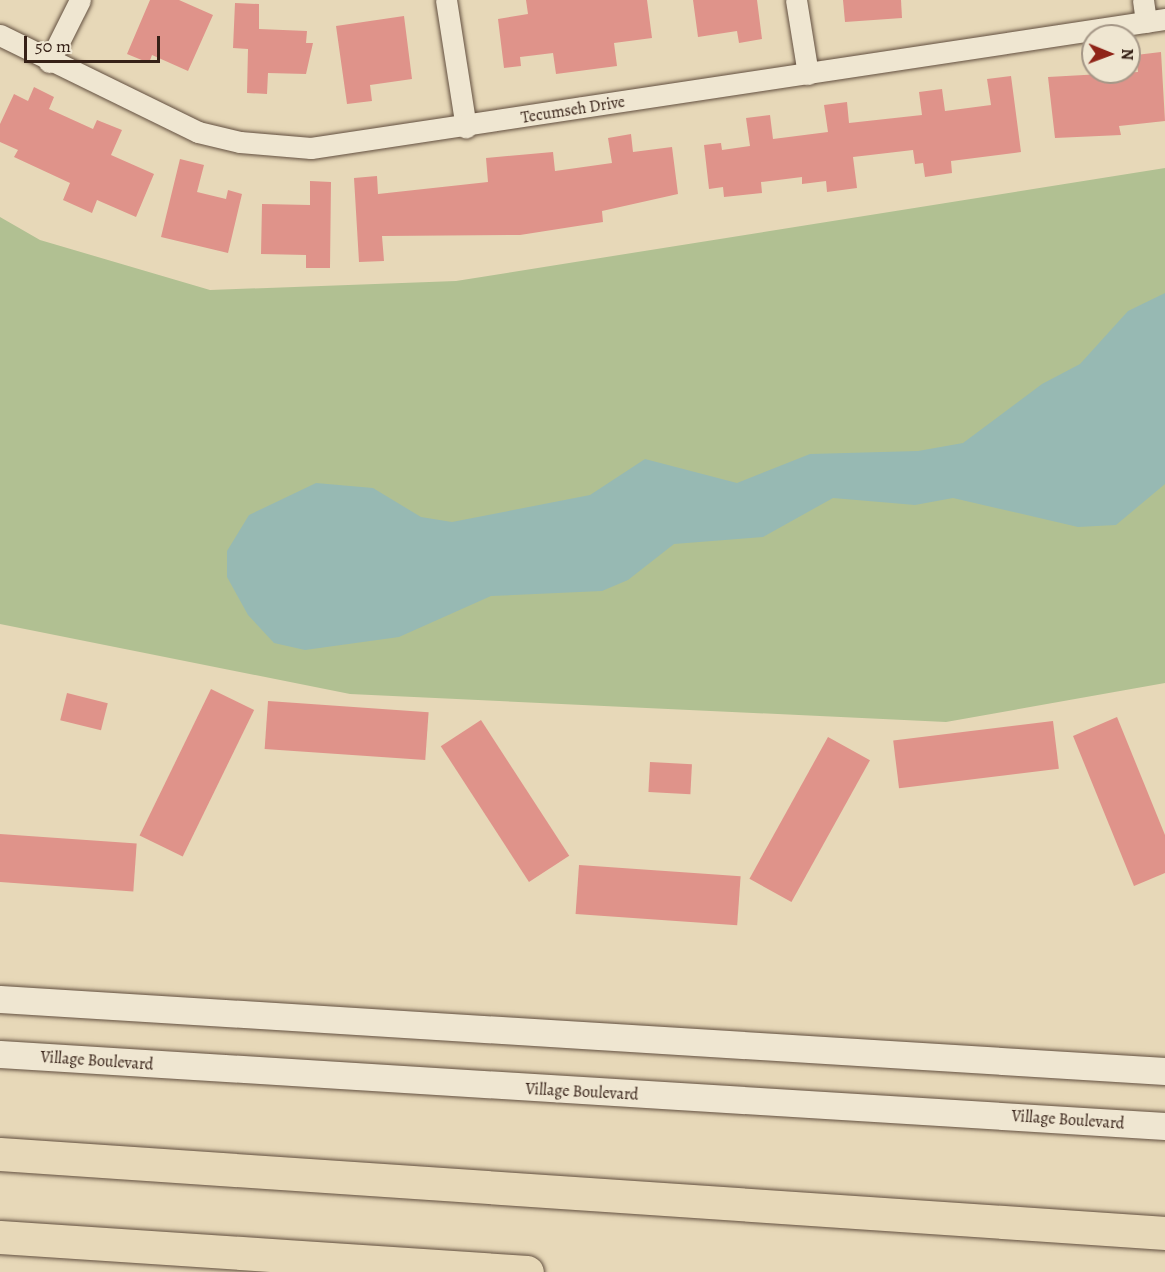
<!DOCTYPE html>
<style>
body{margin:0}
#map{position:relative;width:1165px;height:1272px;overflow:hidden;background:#e7d8b8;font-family:Alegreya,serif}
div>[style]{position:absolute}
.green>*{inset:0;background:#b1c092}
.water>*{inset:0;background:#97b9b3}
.building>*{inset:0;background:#df938a;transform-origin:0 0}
.roads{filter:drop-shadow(0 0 2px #624f3f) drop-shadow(0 0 2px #624f3f)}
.minor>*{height:21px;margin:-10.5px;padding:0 10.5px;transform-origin:10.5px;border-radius:10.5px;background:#efe6d1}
.tertiary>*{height:27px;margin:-13.5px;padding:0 13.5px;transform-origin:13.5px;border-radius:13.5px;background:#efe6d1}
.motorway>*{height:33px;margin:-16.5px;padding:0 16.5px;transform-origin:16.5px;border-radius:16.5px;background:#e7d8b8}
span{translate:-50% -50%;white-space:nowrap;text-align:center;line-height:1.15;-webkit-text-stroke:5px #efe6d1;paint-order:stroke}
.street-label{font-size:16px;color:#362117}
.north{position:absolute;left:1081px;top:24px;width:60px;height:60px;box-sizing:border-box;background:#efe6d1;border:2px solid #a59787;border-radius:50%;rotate:91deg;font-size:16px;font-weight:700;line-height:24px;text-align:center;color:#362117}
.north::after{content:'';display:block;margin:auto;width:21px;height:27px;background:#8f2418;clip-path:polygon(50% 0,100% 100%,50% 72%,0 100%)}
.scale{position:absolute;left:24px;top:36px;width:136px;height:27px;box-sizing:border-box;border:3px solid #362117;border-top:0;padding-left:8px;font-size:18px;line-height:21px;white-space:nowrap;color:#362117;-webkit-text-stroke:4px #efe6d1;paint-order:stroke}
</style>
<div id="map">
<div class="green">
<div style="clip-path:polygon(1165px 168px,1165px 683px,946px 722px,350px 694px,0 624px,0 217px,40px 240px,210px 290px,456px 281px)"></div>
</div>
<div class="water">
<div style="clip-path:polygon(1165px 293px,1165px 484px,1116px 525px,1078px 527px,953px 498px,915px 505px,833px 498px,763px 537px,674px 544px,628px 580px,602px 591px,491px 596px,399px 637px,305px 650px,274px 643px,248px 615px,227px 577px,227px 551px,249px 515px,316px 483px,373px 488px,421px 517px,452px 522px,590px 495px,645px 459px,737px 483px,810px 454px,918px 451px,963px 443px,1042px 384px,1080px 364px,1128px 311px)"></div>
</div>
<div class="building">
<div style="clip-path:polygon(150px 0,179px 0,213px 15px,188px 71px,152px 55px,149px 63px,127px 54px)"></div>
<div style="clip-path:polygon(526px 0,647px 0,652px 38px,614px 43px,617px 66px,556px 74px,553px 53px,520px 57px,521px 66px,504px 68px,498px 19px,528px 14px)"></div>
<div style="clip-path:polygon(693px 0,757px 0,762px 39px,739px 43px,737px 31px,698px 37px)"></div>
<div style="clip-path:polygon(843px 0,901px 0,902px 18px,845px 22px)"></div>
<div style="clip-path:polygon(235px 3px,259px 4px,259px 29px,307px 31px,306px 43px,313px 43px,306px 74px,268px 73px,267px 94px,247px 93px,248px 49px,233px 48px)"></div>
<div style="clip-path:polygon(404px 16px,412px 79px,370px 85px,372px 101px,347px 104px,336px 26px)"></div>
<div style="clip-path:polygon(1161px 52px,1165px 121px,1119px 126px,1121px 135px,1055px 138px,1048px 77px,1138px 72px,1136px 55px)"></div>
<div style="clip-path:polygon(1011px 76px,1021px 152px,951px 161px,952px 173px,925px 177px,923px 163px,915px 164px,913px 150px,853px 157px,857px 188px,827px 192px,826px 181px,802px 184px,802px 177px,761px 182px,762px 193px,724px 197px,723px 187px,709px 189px,704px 145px,721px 143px,722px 150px,750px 146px,746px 118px,770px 115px,773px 139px,828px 132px,824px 105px,847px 102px,849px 123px,922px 115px,919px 92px,942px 89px,945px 111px,991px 105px,987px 79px)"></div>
<div style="clip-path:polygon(34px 87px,54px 97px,49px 109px,93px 129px,97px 120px,122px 130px,111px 155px,154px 174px,136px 217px,97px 200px,92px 213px,63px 200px,70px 183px,14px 157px,18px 150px,0 142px,0 124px,14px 94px,28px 101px)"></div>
<div style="clip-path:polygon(631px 134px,633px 152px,672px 147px,678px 194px,602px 211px,603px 222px,520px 235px,382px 236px,384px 261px,359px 262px,354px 178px,377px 176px,378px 194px,488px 182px,486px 158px,553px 152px,555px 171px,612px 163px,608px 138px)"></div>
<div style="clip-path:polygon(180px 159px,204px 165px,197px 192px,226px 199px,228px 190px,242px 194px,228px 253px,161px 237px)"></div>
<div style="clip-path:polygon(310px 181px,331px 182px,330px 268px,306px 268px,306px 255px,261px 254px,262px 204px,310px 205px)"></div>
<div style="left:211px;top:689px;width:48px;height:163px;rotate:26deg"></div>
<div style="left:67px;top:693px;width:42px;height:28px;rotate:14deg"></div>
<div style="left:268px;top:701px;width:161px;height:48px;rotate:4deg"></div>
<div style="clip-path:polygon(1117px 717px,1165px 835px,1165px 873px,1134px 886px,1073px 736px)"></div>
<div style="left:481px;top:720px;width:162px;height:48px;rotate:57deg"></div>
<div style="left:1053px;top:721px;width:48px;height:161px;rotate:83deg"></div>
<div style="left:828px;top:737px;width:48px;height:162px;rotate:29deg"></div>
<div style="left:650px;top:762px;width:42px;height:30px;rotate:3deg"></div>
<div style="left:0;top:834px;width:137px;height:48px;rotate:4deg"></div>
<div style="left:579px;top:865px;width:162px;height:49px;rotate:4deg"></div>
</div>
<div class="roads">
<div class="minor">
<div style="left:446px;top:0;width:129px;rotate:81.1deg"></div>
<div style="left:796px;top:0;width:75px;rotate:80.8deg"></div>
<div style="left:1143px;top:0;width:22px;rotate:82deg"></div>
<div style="left:0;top:35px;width:220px;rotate:26.1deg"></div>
<div style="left:198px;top:132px;width:43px;rotate:13.4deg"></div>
<div style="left:240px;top:142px;width:71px;rotate:4.8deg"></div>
<div style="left:311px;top:148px;width:864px;rotate:-8.59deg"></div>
<div style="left:49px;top:62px;width:69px;rotate:-63.4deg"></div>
</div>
<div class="tertiary">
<div style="left:0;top:999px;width:1167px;rotate:3.54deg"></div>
<div style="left:0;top:1054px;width:1167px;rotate:3.54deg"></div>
</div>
<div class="motorway">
<div style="left:0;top:1154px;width:1168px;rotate:3.88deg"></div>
<div style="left:0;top:1237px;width:528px;rotate:3.8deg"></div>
</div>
</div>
<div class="street-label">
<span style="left:573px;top:110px;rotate:-9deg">Tecumseh Drive</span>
<span style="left:97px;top:1061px;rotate:4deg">Village Boulevard</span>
<span style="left:582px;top:1092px;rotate:3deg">Village Boulevard</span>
<span style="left:1068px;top:1120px;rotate:4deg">Village Boulevard</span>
</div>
<div class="north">N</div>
<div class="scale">50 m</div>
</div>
